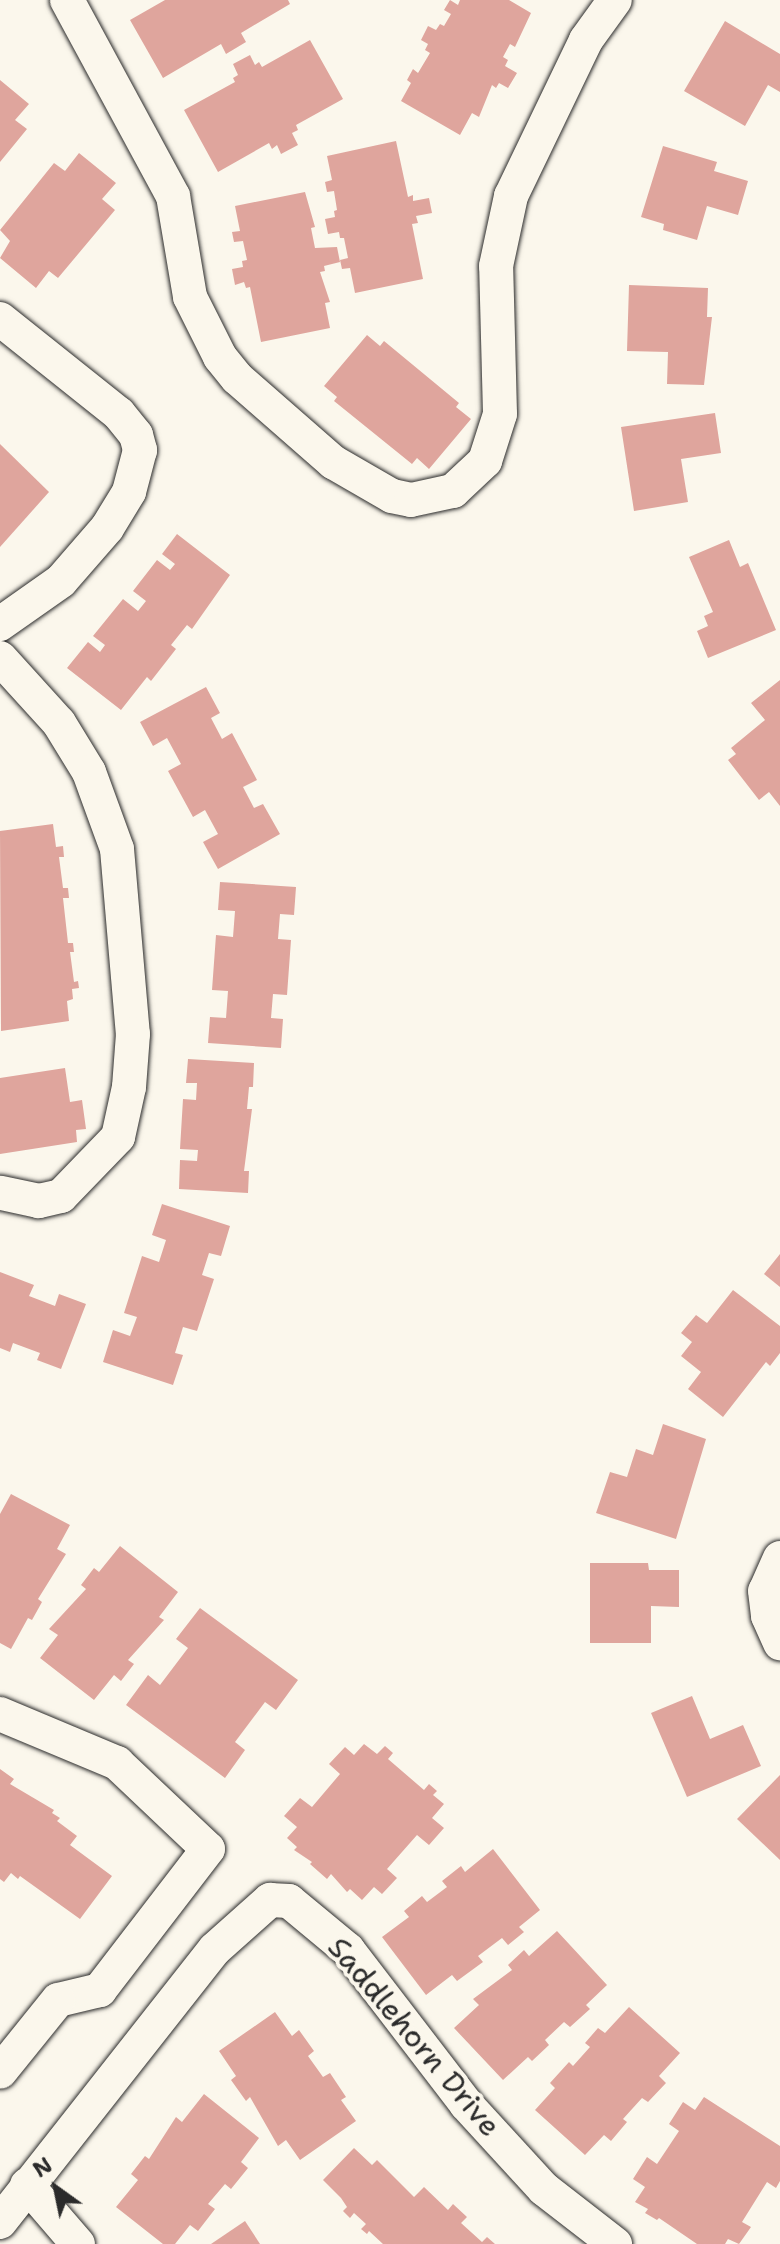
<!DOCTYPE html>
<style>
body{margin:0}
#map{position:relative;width:780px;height:2244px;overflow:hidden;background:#fbf7ec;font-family:"Shantell Sans",sans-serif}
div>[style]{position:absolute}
.building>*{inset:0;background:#dfa59d}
.roads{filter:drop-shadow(0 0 2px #2b2b2b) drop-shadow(0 0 2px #2b2b2b)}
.minor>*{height:34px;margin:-17px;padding:0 17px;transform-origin:17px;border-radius:17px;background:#fbf7ec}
span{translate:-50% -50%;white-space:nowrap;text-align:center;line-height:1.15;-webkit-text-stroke:8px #fbf7ec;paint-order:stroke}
.street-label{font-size:30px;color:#2b2b2b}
.north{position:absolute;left:16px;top:2148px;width:80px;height:80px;-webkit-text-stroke:6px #fbf7ec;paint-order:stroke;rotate:327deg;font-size:22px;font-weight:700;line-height:32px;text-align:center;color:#2b2b2b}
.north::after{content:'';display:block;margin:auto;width:28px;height:36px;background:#2b2b2b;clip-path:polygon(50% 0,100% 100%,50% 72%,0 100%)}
</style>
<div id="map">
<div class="building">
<div style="clip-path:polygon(165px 0,288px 0,290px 4px,241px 33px,246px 42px,226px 54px,221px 44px,163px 78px,130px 20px)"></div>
<div style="clip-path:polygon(450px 0,458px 5px,460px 0,509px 0,531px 13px,515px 47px,510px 44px,503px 57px,508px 60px,505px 66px,517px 73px,508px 88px,499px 83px,496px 88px,492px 85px,479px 117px,472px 113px,460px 135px,401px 101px,411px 83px,407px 80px,413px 69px,418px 73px,430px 53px,425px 50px,428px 44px,421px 40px,428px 26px,436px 30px,440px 24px,444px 26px,451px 14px,444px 10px)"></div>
<div style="clip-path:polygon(725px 21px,780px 54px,780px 92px,768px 85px,745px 126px,684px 91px)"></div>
<div style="clip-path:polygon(310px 40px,343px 99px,296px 125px,298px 130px,292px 133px,298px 145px,281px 154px,277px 145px,272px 149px,269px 143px,218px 172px,184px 110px,235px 82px,233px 78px,238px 75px,233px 64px,250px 55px,255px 65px,259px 62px,262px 67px)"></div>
<div style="clip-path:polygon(0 80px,29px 104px,15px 120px,27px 129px,0 162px)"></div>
<div style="clip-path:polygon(396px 141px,408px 197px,413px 195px,413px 201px,429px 198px,432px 213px,416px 216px,418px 223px,412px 224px,423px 279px,355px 293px,350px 268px,342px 269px,340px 260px,348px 258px,344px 238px,340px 238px,339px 232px,328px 234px,325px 219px,335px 217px,334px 211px,337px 210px,334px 191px,327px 192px,325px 182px,332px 180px,327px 156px)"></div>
<div style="clip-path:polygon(663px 146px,717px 162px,714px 171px,748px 181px,738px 215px,707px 206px,697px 240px,663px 230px,664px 224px,641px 217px)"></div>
<div style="clip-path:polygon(79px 153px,116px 183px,102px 199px,115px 210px,58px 278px,49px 271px,36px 288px,0 258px,10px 241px,0 230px,54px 163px,65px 171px)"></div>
<div style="clip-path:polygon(305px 192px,315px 227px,311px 228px,315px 248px,337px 247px,340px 262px,324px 266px,325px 271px,320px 272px,330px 302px,325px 303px,330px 328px,261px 342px,250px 287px,246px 288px,244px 282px,235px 285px,232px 269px,243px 267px,242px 261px,247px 260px,243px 241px,234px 242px,232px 232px,240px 231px,235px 206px)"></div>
<div style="clip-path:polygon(629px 285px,708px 288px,707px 317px,712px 317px,704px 385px,667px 384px,668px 352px,627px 351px)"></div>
<div style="clip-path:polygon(367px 335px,380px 346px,384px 341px,459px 403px,456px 407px,471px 419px,429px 469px,417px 458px,412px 464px,334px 401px,337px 397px,324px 386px)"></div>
<div style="clip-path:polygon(715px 413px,721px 453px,681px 459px,688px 502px,634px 511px,621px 427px)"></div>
<div style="clip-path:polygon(0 444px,49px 492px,0 547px)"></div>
<div style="clip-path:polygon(177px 534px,230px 575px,192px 629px,187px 625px,171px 645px,176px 649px,151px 681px,147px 677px,121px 710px,67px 668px,88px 642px,100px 652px,105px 645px,93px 636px,123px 599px,138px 611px,146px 601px,133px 591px,157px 560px,170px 570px,175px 564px,162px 554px)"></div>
<div style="clip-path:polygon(729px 540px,740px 567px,748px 563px,776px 630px,708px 658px,697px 631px,708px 626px,704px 616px,713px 612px,689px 557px)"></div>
<div style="clip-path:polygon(780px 680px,780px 806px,769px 792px,759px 800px,728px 760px,736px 754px,731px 748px,765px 720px,751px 703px)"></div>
<div style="clip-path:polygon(206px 687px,220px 713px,211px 718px,222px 739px,232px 733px,257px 780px,243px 787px,254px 808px,263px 804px,280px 834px,218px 869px,203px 842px,218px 834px,205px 810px,193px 817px,168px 771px,181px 764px,167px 738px,153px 746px,140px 722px)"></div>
<div style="clip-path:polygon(53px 824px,56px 847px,63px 846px,64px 857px,59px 857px,63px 888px,68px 888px,69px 898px,63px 898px,68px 943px,73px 943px,74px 952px,70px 952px,74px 982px,78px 981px,79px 988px,72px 989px,73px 999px,67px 1001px,69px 1021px,1px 1031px,0 831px)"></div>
<div style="clip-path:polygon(220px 882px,296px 887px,294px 915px,280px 914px,278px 939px,291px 940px,287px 995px,273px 994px,271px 1018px,283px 1019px,281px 1048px,208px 1043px,210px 1017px,226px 1018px,228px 991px,212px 990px,216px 935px,233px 937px,235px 911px,218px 910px)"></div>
<div style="clip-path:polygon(188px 1059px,254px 1063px,253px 1087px,249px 1087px,247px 1109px,252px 1109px,244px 1171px,249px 1171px,248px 1193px,179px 1189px,180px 1160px,197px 1161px,198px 1150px,180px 1149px,183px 1099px,196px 1100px,197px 1083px,186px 1083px)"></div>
<div style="clip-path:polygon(65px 1068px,70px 1102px,82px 1100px,86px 1129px,76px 1130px,77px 1142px,0 1154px,0 1078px)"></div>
<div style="clip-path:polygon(162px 1204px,230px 1226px,221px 1256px,209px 1253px,202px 1275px,214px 1279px,197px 1331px,183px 1327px,175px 1353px,183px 1355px,173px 1385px,103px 1362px,113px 1330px,130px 1336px,137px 1317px,124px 1313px,142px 1256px,159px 1262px,166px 1240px,152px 1235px)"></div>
<div style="clip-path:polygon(780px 1254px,780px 1287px,764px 1274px)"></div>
<div style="clip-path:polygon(0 1272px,34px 1285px,29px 1296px,55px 1306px,59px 1294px,86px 1304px,61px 1369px,37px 1360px,40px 1353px,13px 1343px,10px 1352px,0 1348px)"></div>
<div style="clip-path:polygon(733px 1290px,780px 1326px,780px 1353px,770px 1366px,766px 1362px,723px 1417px,688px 1389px,701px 1372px,681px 1356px,692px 1342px,681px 1333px,696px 1315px,707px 1323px)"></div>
<div style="clip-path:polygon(663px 1424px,706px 1439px,676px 1539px,596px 1513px,610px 1472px,627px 1477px,636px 1449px,653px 1455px)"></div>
<div style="clip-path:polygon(11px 1494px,70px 1525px,57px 1549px,66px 1554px,38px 1599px,42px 1602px,32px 1620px,28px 1618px,11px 1649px,0 1643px,0 1514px)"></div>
<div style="clip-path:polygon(120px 1546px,178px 1592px,159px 1617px,164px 1620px,128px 1660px,134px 1664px,121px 1681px,114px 1675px,94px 1700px,40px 1658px,58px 1635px,49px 1629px,86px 1589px,81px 1585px,94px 1568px,99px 1572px)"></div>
<div style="clip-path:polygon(590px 1563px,648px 1563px,649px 1570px,679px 1570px,679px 1607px,651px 1606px,651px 1643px,590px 1643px)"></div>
<div style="clip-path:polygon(200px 1608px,298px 1680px,276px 1710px,265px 1702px,235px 1742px,245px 1750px,225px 1778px,126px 1705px,148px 1675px,160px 1685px,188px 1648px,176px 1639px)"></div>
<div style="clip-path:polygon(692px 1696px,710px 1739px,743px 1725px,761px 1766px,687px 1797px,651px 1713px)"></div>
<div style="clip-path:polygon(364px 1744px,377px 1754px,385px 1746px,393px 1753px,388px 1759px,424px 1790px,429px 1784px,437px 1791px,433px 1795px,444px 1804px,432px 1818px,444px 1828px,429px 1845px,417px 1835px,387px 1869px,397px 1878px,382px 1894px,374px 1887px,362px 1900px,350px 1889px,347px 1892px,331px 1874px,327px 1879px,310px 1864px,312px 1862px,294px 1850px,297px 1847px,287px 1838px,297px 1827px,284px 1816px,300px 1798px,312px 1807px,340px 1774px,329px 1764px,345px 1747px,354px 1755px)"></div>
<div style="clip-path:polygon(0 1769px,14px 1779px,10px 1784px,54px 1810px,52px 1813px,60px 1818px,57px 1821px,77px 1836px,70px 1845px,112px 1876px,80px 1919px,20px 1876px,18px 1879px,11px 1873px,4px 1882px,0 1879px)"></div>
<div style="clip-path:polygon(780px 1775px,780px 1860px,737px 1819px)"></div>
<div style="clip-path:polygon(493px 1849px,540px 1910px,519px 1927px,524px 1932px,508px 1945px,502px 1938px,478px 1956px,483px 1962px,457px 1981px,452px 1975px,426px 1995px,382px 1937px,409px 1917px,404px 1911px,422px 1896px,427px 1902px,447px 1887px,442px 1881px,461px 1866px,465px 1872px)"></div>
<div style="clip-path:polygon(557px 1931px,607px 1985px,586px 2005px,590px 2009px,570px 2027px,564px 2022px,545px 2040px,549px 2045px,532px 2061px,528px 2057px,503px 2080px,454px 2028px,479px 2005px,473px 1999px,512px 1970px,508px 1965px,524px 1950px,529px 1956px)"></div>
<div style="clip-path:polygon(629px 2007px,680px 2053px,659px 2076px,666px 2083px,648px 2102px,642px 2098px,623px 2119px,627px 2122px,611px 2141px,604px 2135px,585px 2155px,535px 2110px,555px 2088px,550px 2083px,569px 2062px,573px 2066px,590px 2047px,585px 2043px,598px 2028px,605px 2033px)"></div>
<div style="clip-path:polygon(275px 2012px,292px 2036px,299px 2030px,314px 2051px,308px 2056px,323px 2077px,330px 2073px,346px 2097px,341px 2100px,356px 2121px,300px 2160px,286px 2140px,278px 2146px,250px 2097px,246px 2101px,231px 2080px,236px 2076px,219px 2051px)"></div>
<div style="clip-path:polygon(204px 2094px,259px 2138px,241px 2162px,248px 2168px,231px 2189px,225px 2184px,208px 2204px,215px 2209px,198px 2231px,190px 2225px,175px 2244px,163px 2244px,116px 2207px,138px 2180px,131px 2174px,145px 2156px,149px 2159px,176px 2117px,182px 2122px)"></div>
<div style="clip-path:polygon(704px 2097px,780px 2146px,780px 2181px,776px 2188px,767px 2182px,742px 2222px,751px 2227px,739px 2244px,728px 2239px,725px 2244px,697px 2244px,659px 2218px,657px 2220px,645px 2213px,648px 2209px,635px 2202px,645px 2187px,633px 2179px,647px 2157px,657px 2164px,679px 2131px,669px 2124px,683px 2102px,695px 2110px)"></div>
<div style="clip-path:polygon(354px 2148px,372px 2165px,377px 2160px,414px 2197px,424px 2187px,448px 2210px,453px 2204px,467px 2217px,461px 2223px,482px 2242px,487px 2237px,495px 2244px,383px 2244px,369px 2231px,367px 2234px,361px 2229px,366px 2224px,354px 2213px,350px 2218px,343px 2211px,347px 2207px,341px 2198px,323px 2180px)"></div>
<div style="clip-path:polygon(245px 2221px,260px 2244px,211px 2244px)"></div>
</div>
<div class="roads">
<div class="minor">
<div style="left:67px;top:0;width:223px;rotate:61.6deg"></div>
<div style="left:173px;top:196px;width:102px;rotate:80.4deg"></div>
<div style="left:190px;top:297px;width:67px;rotate:63.4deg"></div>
<div style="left:220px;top:357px;width:27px;rotate:51deg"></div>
<div style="left:237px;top:378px;width:128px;rotate:41.2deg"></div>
<div style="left:333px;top:462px;width:68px;rotate:30deg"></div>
<div style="left:392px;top:496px;width:19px;rotate:12deg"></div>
<div style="left:411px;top:500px;width:43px;rotate:-12.1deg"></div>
<div style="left:453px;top:491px;width:44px;rotate:-43.2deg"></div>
<div style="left:485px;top:461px;width:49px;rotate:-72.3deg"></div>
<div style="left:500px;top:414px;width:148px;rotate:-91.5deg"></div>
<div style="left:496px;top:266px;width:72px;rotate:-77.9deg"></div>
<div style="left:511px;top:196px;width:173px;rotate:-64.3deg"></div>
<div style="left:586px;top:40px;width:49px;rotate:-54.1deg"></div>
<div style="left:0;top:319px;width:152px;rotate:38.6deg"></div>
<div style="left:119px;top:414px;width:27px;rotate:51deg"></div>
<div style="left:136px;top:435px;width:16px;rotate:75deg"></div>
<div style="left:140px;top:450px;width:43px;rotate:104.7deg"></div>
<div style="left:129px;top:492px;width:42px;rotate:121.4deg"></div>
<div style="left:107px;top:528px;width:70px;rotate:131deg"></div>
<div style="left:61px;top:581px;width:75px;rotate:144.8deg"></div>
<div style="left:0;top:658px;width:88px;rotate:47.8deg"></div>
<div style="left:59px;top:723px;width:57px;rotate:58.5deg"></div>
<div style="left:89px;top:772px;width:82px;rotate:70deg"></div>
<div style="left:117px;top:849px;width:186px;rotate:85.1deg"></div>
<div style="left:133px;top:1034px;width:53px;rotate:94.3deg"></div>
<div style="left:129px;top:1087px;width:51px;rotate:102.4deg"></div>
<div style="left:118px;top:1137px;width:82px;rotate:134deg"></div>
<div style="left:61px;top:1196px;width:23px;rotate:167deg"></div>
<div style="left:39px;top:1201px;width:40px;rotate:-168deg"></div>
<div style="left:780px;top:1558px;width:36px;rotate:114deg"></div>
<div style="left:765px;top:1591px;width:25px;rotate:83deg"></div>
<div style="left:768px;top:1616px;width:30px;rotate:66deg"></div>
<div style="left:0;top:1714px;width:127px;rotate:22.7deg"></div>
<div style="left:117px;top:1763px;width:125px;rotate:43.4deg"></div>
<div style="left:208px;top:1849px;width:178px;rotate:127.5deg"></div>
<div style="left:100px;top:1990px;width:43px;rotate:166.6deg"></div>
<div style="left:58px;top:2000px;width:92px;rotate:128.9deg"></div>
<div style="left:27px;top:2185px;width:78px;rotate:49.2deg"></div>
<div style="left:0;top:2222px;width:347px;rotate:-51.8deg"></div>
<div style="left:215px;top:1949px;width:74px;rotate:-41.7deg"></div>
<div style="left:270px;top:1900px;width:19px;rotate:3deg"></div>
<div style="left:289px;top:1901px;width:77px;rotate:39.7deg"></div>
<div style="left:348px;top:1950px;width:194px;rotate:52.5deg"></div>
<div style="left:466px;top:2104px;width:115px;rotate:47.5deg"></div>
<div style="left:544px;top:2189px;width:90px;rotate:37.8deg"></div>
</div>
</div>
<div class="street-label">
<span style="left:414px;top:2037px;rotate:50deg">Saddlehorn Drive</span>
</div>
<div class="north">N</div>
</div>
